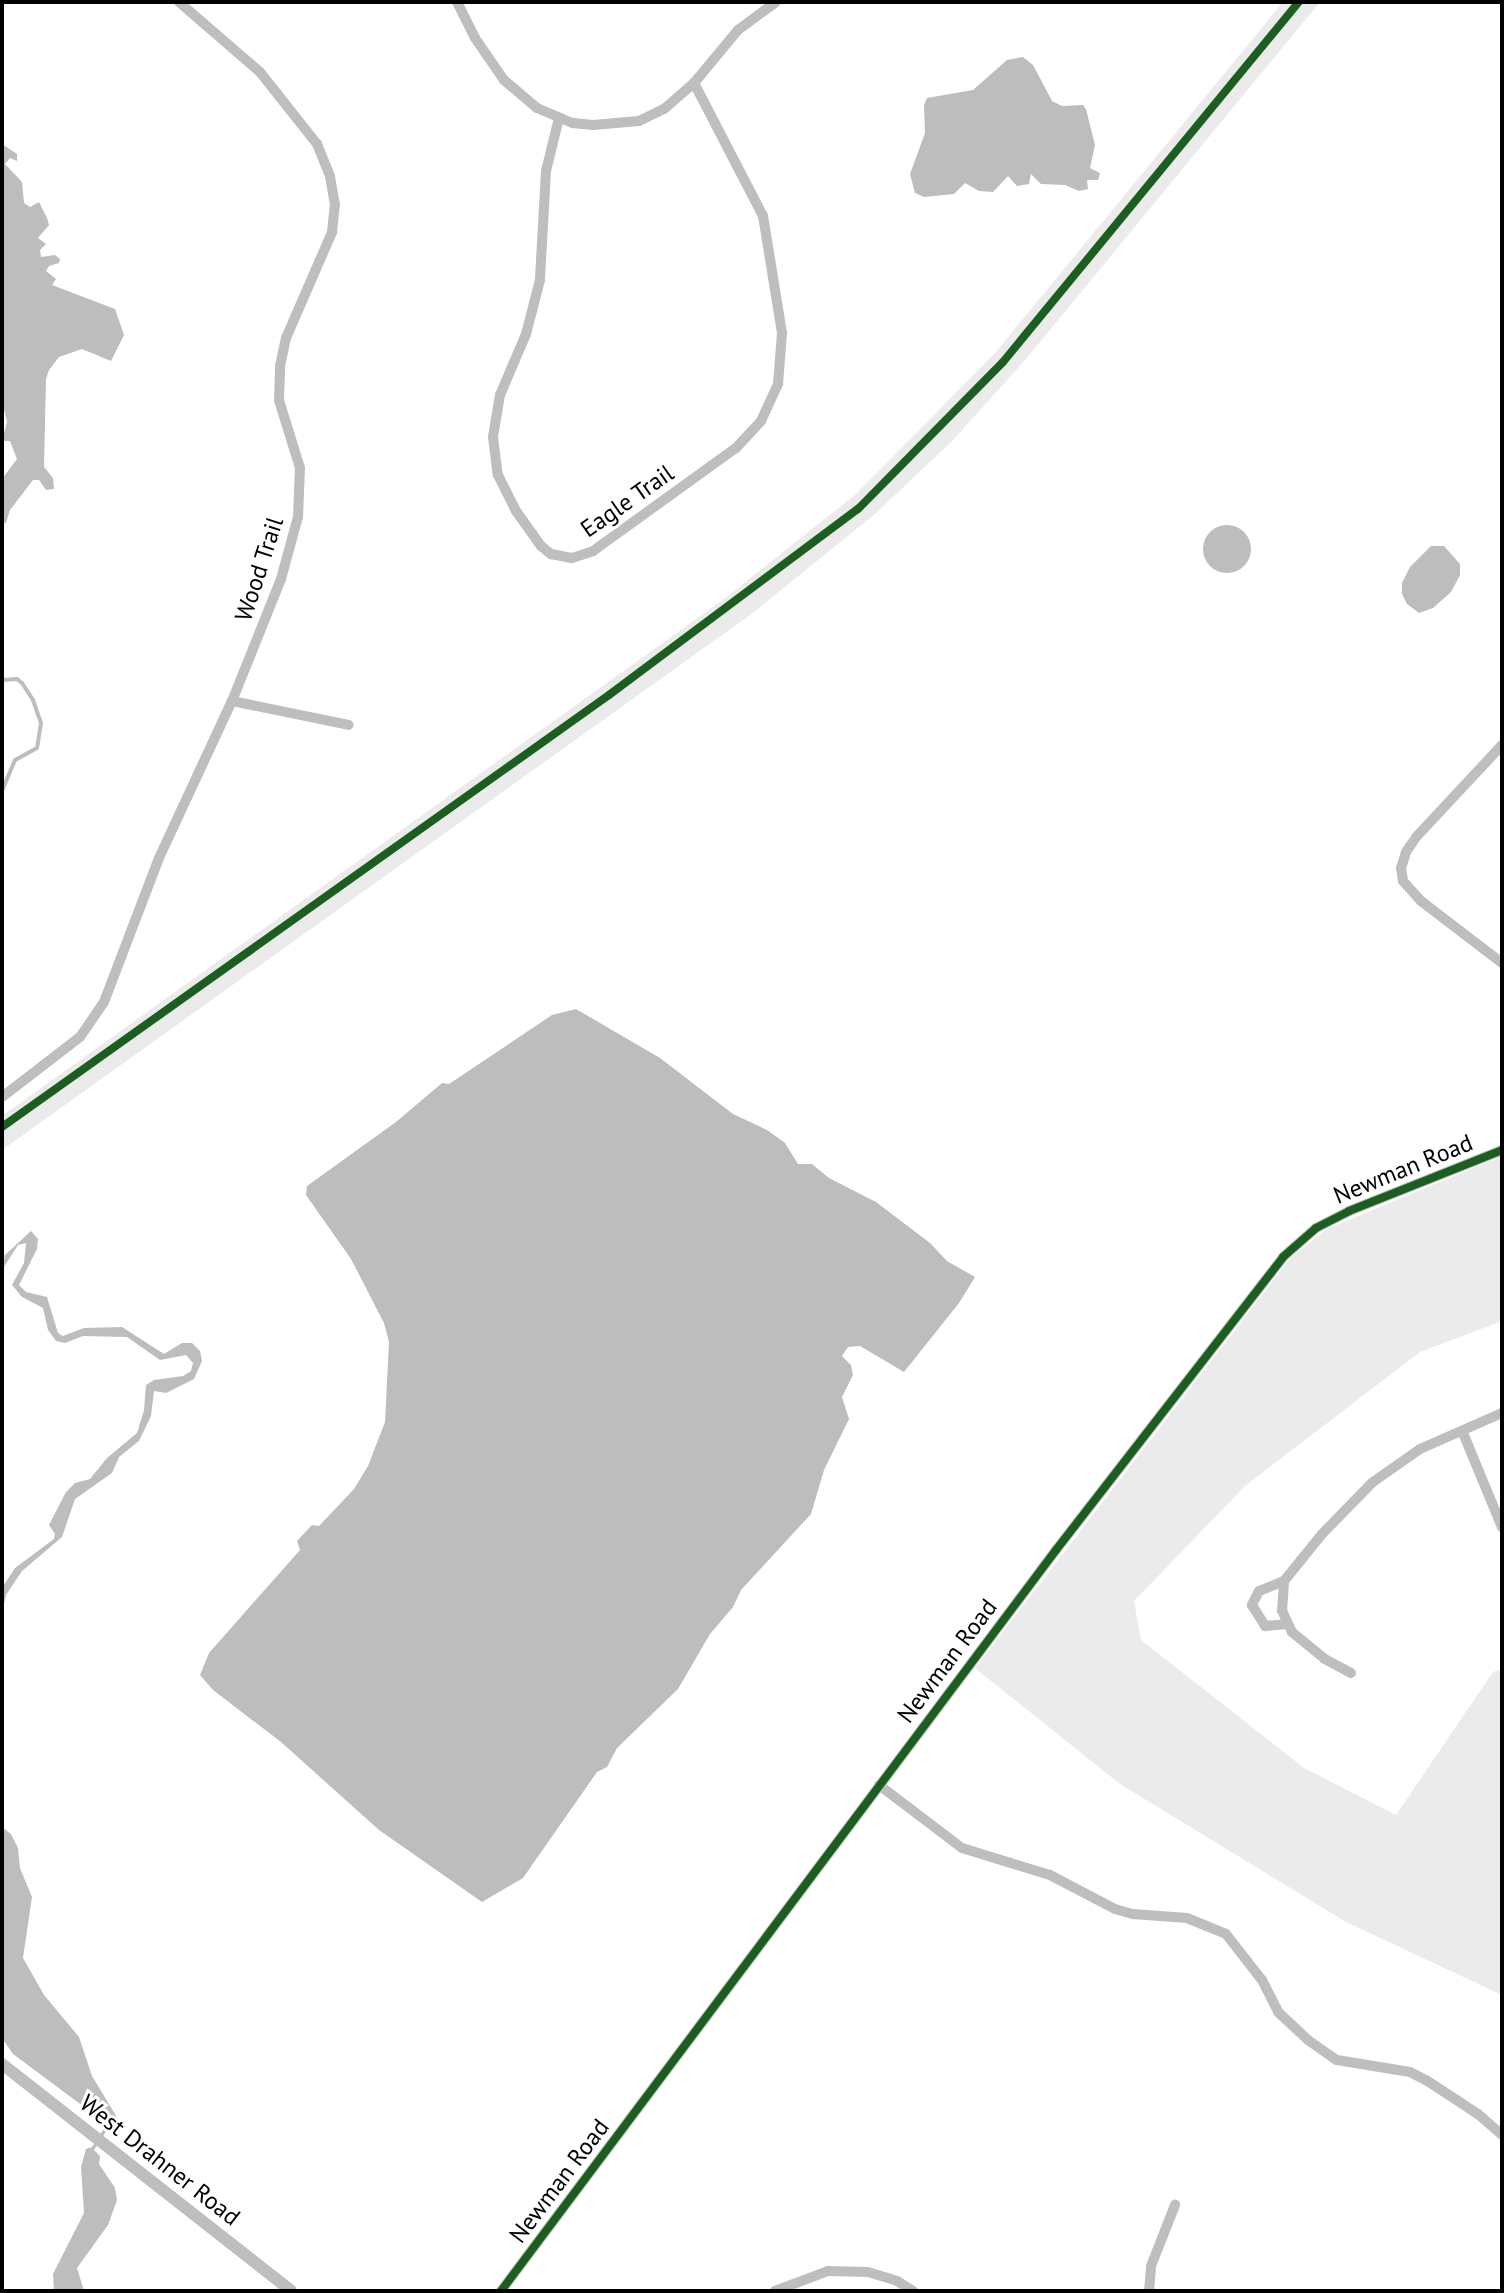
<!DOCTYPE html>
<style>
body{margin:0}
#map{position:relative;width:1504px;height:2293px;overflow:hidden;background:#fff;font-family:"PT Sans",sans-serif}
div>[style]{position:absolute}
.green>*{inset:0;background:#ebebeb}
.water>*{inset:0;background:#bdbdbd}
.round{border-radius:50%}
.stream>*{height:4px;margin:-2px;padding:0 2px;transform-origin:2px;border-radius:2px;background:#bdbdbd}
.minor>*{height:10px;margin:-5px;padding:0 5px;transform-origin:5px;border-radius:5px;background:#bebebe}
.tertiary>*{height:12px;margin:-6px;padding:0 6px;transform-origin:6px;border-radius:6px;background:#bebebe}
.cycleway>*{height:8px;margin:-4px;padding:0 4px;transform-origin:4px;border-radius:4px;background:#1b5e20}
span{translate:-50% -50%;white-space:nowrap;text-align:center;line-height:1.15;-webkit-text-stroke:6px #fff;paint-order:stroke}
.street-label{font-size:24px;color:#000}
.frame{position:absolute;inset:0;border:4px solid #000;pointer-events:none}
</style>
<div id="map">
<div class="green">
<div style="clip-path:polygon(1283px 2px,1320px 2px,1026px 359px,953px 440px,875px 514px,750px 615px,2px 1150px,2px 1116px,724px 599px,855px 495px,995px 353px)"></div>
<div style="clip-path:polygon(1502px 1156px,1502px 1321px,1420px 1352px,1245px 1486px,1134px 1601px,1141px 1640px,1304px 1768px,1396px 1815px,1493px 1672px,1502px 1669px,1502px 1995px,1346px 1922px,1120px 1784px,975px 1668px,1291px 1257px,1327px 1229px)"></div>
</div>
<div class="water">
<div style="clip-path:polygon(1023px 57px,1033px 65px,1052px 101px,1062px 106px,1083px 105px,1086px 109px,1095px 145px,1090px 168px,1100px 173px,1098px 180px,1087px 180px,1088px 189px,1079px 191px,1065px 185px,1041px 184px,1031px 174px,1029px 184px,1017px 186px,1008px 176px,993px 192px,979px 191px,965px 183px,954px 194px,924px 197px,915px 193px,910px 174px,925px 133px,924px 105px,927px 98px,973px 90px,1007px 60px)"></div>
<div style="clip-path:polygon(2px 144px,17px 154px,17px 161px,10px 158px,5px 164px,22px 182px,24px 203px,30px 207px,39px 202px,47px 218px,49px 225px,38px 238px,46px 244px,40px 250px,41px 257px,55px 255px,60px 259px,59px 263px,49px 266px,46px 271px,56px 279px,52px 285px,115px 309px,124px 335px,111px 361px,82px 349px,59px 357px,49px 370px,46px 379px,44px 467px,53px 478px,54px 489px,46px 490px,39px 480px,33px 480px,10px 510px,6px 523px,2px 523px,2px 479px,17px 459px,10px 441px,2px 441px,7px 422px,2px 400px)"></div>
<div class="round" style="left:1203px;top:525px;width:48px;height:48px"></div>
<div style="clip-path:polygon(1431px 546px,1444px 546px,1460px 564px,1460px 575px,1451px 592px,1433px 608px,1419px 613px,1407px 604px,1402px 594px,1402px 583px,1410px 567px)"></div>
<div style="clip-path:polygon(576px 1009px,660px 1058px,733px 1114px,767px 1130px,785px 1143px,798px 1164px,812px 1164px,829px 1178px,876px 1202px,930px 1243px,947px 1261px,975px 1277px,959px 1303px,904px 1372px,860px 1346px,848px 1347px,842px 1356px,851px 1365px,853px 1375px,842px 1397px,849px 1419px,824px 1470px,811px 1514px,741px 1590px,733px 1607px,710px 1634px,678px 1689px,617px 1748px,607px 1767px,597px 1772px,523px 1878px,482px 1902px,379px 1830px,281px 1742px,213px 1690px,200px 1675px,209px 1653px,300px 1550px,297px 1541px,312px 1525px,319px 1526px,354px 1489px,368px 1466px,385px 1422px,389px 1342px,384px 1323px,351px 1259px,306px 1195px,307px 1186px,396px 1122px,442px 1083px,449px 1084px,552px 1015px)"></div>
<div style="clip-path:polygon(31px 1231px,38px 1239px,37px 1249px,19px 1285px,26px 1292px,47px 1297px,58px 1333px,63px 1336px,84px 1328px,122px 1327px,164px 1354px,182px 1343px,192px 1343px,200px 1351px,202px 1361px,194px 1379px,166px 1393px,154px 1391px,151px 1416px,139px 1441px,119px 1457px,112px 1473px,75px 1499px,62px 1537px,22px 1571px,6px 1595px,2px 1614px,2px 1588px,15px 1568px,54px 1539px,55px 1534px,49px 1525px,66px 1492px,75px 1483px,90px 1479px,107px 1458px,137px 1433px,144px 1410px,146px 1385px,154px 1380px,183px 1376px,191px 1371px,193px 1363px,186px 1355px,160px 1360px,127px 1337px,83px 1336px,65px 1343px,56px 1341px,48px 1330px,43px 1308px,22px 1297px,12px 1285px,24px 1263px,26px 1243px,18px 1245px,2px 1270px,5px 1255px)"></div>
<div style="clip-path:polygon(2px 1827px,11px 1834px,18px 1848px,20px 1868px,32px 1897px,23px 1958px,44px 1995px,79px 2037px,92px 2076px,121px 2124px,118px 2130px,109px 2127px,94px 2150px,100px 2156px,99px 2164px,115px 2188px,117px 2200px,108px 2225px,77px 2268px,84px 2291px,54px 2291px,53px 2274px,84px 2213px,81px 2167px,86px 2149px,92px 2147px,107px 2124px,13px 2054px,2px 2038px)"></div>
</div>
<div class="stream">
<div style="left:2px;top:680px;width:15px;rotate:-4deg"></div>
<div style="left:17px;top:679px;width:6px;rotate:39deg"></div>
<div style="left:22px;top:683px;width:20px;rotate:57deg"></div>
<div style="left:33px;top:700px;width:24px;rotate:71deg"></div>
<div style="left:41px;top:723px;width:25px;rotate:99deg"></div>
<div style="left:37px;top:748px;width:25px;rotate:151deg"></div>
<div style="left:15px;top:760px;width:33px;rotate:113deg"></div>
</div>
<div class="minor">
<div style="left:457px;top:2px;width:40px;rotate:63.4deg"></div>
<div style="left:475px;top:38px;width:51px;rotate:55.4deg"></div>
<div style="left:504px;top:80px;width:43px;rotate:40.3deg"></div>
<div style="left:537px;top:108px;width:39px;rotate:23deg"></div>
<div style="left:573px;top:123px;width:20px;rotate:6deg"></div>
<div style="left:593px;top:125px;width:46px;rotate:-5deg"></div>
<div style="left:639px;top:121px;width:28px;rotate:-26deg"></div>
<div style="left:664px;top:109px;width:40px;rotate:-41deg"></div>
<div style="left:694px;top:83px;width:69px;rotate:-50.3deg"></div>
<div style="left:738px;top:30px;width:47px;rotate:-36.4deg"></div>
<div style="left:559px;top:118px;width:55px;rotate:103.8deg"></div>
<div style="left:546px;top:171px;width:109px;rotate:93.2deg"></div>
<div style="left:540px;top:280px;width:56px;rotate:104.5deg"></div>
<div style="left:526px;top:334px;width:66px;rotate:113.1deg"></div>
<div style="left:500px;top:395px;width:43px;rotate:99.5deg"></div>
<div style="left:493px;top:437px;width:38px;rotate:83deg"></div>
<div style="left:498px;top:475px;width:40px;rotate:63.4deg"></div>
<div style="left:516px;top:511px;width:43px;rotate:54.5deg"></div>
<div style="left:541px;top:546px;width:13px;rotate:39deg"></div>
<div style="left:551px;top:554px;width:21px;rotate:11deg"></div>
<div style="left:572px;top:558px;width:22px;rotate:-18deg"></div>
<div style="left:593px;top:551px;width:176px;rotate:-35.8deg"></div>
<div style="left:736px;top:448px;width:37px;rotate:-47deg"></div>
<div style="left:761px;top:421px;width:41px;rotate:-65.3deg"></div>
<div style="left:778px;top:384px;width:51px;rotate:-85.5deg"></div>
<div style="left:782px;top:333px;width:119px;rotate:-99.2deg"></div>
<div style="left:763px;top:216px;width:150px;rotate:-117.4deg"></div>
<div style="left:232px;top:701px;width:119px;rotate:11.6deg"></div>
<div style="left:1502px;top:745px;width:125px;rotate:133deg"></div>
<div style="left:1417px;top:836px;width:19px;rotate:125deg"></div>
<div style="left:1406px;top:852px;width:17px;rotate:107deg"></div>
<div style="left:1401px;top:868px;width:13px;rotate:81deg"></div>
<div style="left:1403px;top:881px;width:27px;rotate:48deg"></div>
<div style="left:1421px;top:901px;width:102px;rotate:37.4deg"></div>
<div style="left:2px;top:1097px;width:98px;rotate:-37.6deg"></div>
<div style="left:80px;top:1037px;width:42px;rotate:-55.6deg"></div>
<div style="left:104px;top:1002px;width:154px;rotate:-69.1deg"></div>
<div style="left:159px;top:858px;width:173px;rotate:-65.1deg"></div>
<div style="left:232px;top:701px;width:131px;rotate:-68.1deg"></div>
<div style="left:281px;top:579px;width:64px;rotate:-74.7deg"></div>
<div style="left:298px;top:517px;width:49px;rotate:-87.7deg"></div>
<div style="left:300px;top:468px;width:71px;rotate:-107.2deg"></div>
<div style="left:279px;top:400px;width:34px;rotate:-88deg"></div>
<div style="left:280px;top:366px;width:29px;rotate:-78deg"></div>
<div style="left:286px;top:338px;width:116px;rotate:-66.5deg"></div>
<div style="left:332px;top:232px;width:27px;rotate:-84deg"></div>
<div style="left:335px;top:205px;width:29px;rotate:-100deg"></div>
<div style="left:330px;top:176px;width:35px;rotate:-112deg"></div>
<div style="left:317px;top:144px;width:92px;rotate:-128.4deg"></div>
<div style="left:260px;top:72px;width:107px;rotate:-139.2deg"></div>
<div style="left:1463px;top:1433px;width:102px;rotate:67.5deg"></div>
<div style="left:1284px;top:1581px;width:27px;rotate:158deg"></div>
<div style="left:1259px;top:1591px;width:16px;rotate:117deg"></div>
<div style="left:1252px;top:1605px;width:25px;rotate:58deg"></div>
<div style="left:1265px;top:1626px;width:21px;rotate:-5deg"></div>
<div style="left:1351px;top:1673px;width:30px;rotate:-152deg"></div>
<div style="left:1325px;top:1659px;width:43px;rotate:-140.7deg"></div>
<div style="left:1292px;top:1632px;width:23px;rotate:-115deg"></div>
<div style="left:1282px;top:1611px;width:30px;rotate:-86deg"></div>
<div style="left:1284px;top:1581px;width:60px;rotate:-51deg"></div>
<div style="left:1322px;top:1534px;width:73px;rotate:-45.6deg"></div>
<div style="left:1373px;top:1482px;width:57px;rotate:-35.1deg"></div>
<div style="left:1420px;top:1449px;width:90px;rotate:-23.7deg"></div>
<div style="left:879px;top:1785px;width:104px;rotate:37.2deg"></div>
<div style="left:962px;top:1848px;width:92px;rotate:17.1deg"></div>
<div style="left:1050px;top:1875px;width:73px;rotate:27.6deg"></div>
<div style="left:1115px;top:1909px;width:19px;rotate:16deg"></div>
<div style="left:1133px;top:1914px;width:54px;rotate:4.2deg"></div>
<div style="left:1187px;top:1918px;width:42px;rotate:22.3deg"></div>
<div style="left:1226px;top:1934px;width:58px;rotate:52deg"></div>
<div style="left:1262px;top:1980px;width:36px;rotate:63deg"></div>
<div style="left:1278px;top:2012px;width:41px;rotate:43deg"></div>
<div style="left:1308px;top:2040px;width:35px;rotate:35deg"></div>
<div style="left:1337px;top:2060px;width:74px;rotate:9.3deg"></div>
<div style="left:1410px;top:2072px;width:18px;rotate:27deg"></div>
<div style="left:1426px;top:2080px;width:62px;rotate:33.2deg"></div>
<div style="left:1478px;top:2114px;width:32px;rotate:41deg"></div>
<div style="left:501px;top:2291px;width:926px;rotate:-53.17deg"></div>
<div style="left:1056px;top:1550px;width:371px;rotate:-52.2deg"></div>
<div style="left:1283px;top:1257px;width:44px;rotate:-41.3deg"></div>
<div style="left:1316px;top:1228px;width:37px;rotate:-27deg"></div>
<div style="left:1349px;top:1211px;width:165px;rotate:-21.7deg"></div>
<div style="left:775px;top:2291px;width:57px;rotate:-20.7deg"></div>
<div style="left:828px;top:2271px;width:40px;rotate:1.4deg"></div>
<div style="left:868px;top:2272px;width:30px;rotate:17deg"></div>
<div style="left:897px;top:2281px;width:19px;rotate:32deg"></div>
<div style="left:1149px;top:2291px;width:25px;rotate:-85deg"></div>
<div style="left:1151px;top:2266px;width:66px;rotate:-68.5deg"></div>
</div>
<div class="tertiary">
<div style="left:2px;top:2064px;width:367px;rotate:38.1deg"></div>
</div>
<div class="cycleway">
<div style="left:2px;top:1127px;width:745px;rotate:-35.44deg"></div>
<div style="left:609px;top:695px;width:311px;rotate:-36.8deg"></div>
<div style="left:858px;top:509px;width:206px;rotate:-45.4deg"></div>
<div style="left:1003px;top:362px;width:466px;rotate:-50.6deg"></div>
<div style="left:501px;top:2291px;width:926px;rotate:-53.17deg"></div>
<div style="left:1056px;top:1550px;width:371px;rotate:-52.2deg"></div>
<div style="left:1283px;top:1257px;width:44px;rotate:-41.3deg"></div>
<div style="left:1316px;top:1228px;width:37px;rotate:-27deg"></div>
<div style="left:1349px;top:1211px;width:165px;rotate:-21.7deg"></div>
</div>
<div class="street-label">
<span style="left:627px;top:501px;rotate:-35deg">Eagle Trail</span>
<span style="left:259px;top:569px;rotate:-72deg">Wood Trail</span>
<span style="left:1403px;top:1169px;rotate:-22deg">Newman Road</span>
<span style="left:947px;top:1661px;rotate:-53deg">Newman Road</span>
<span style="left:160px;top:2160px;rotate:38deg">West Drahner Road</span>
<span style="left:559px;top:2181px;rotate:-53deg">Newman Road</span>
</div>
<div class="frame"></div>
</div>
